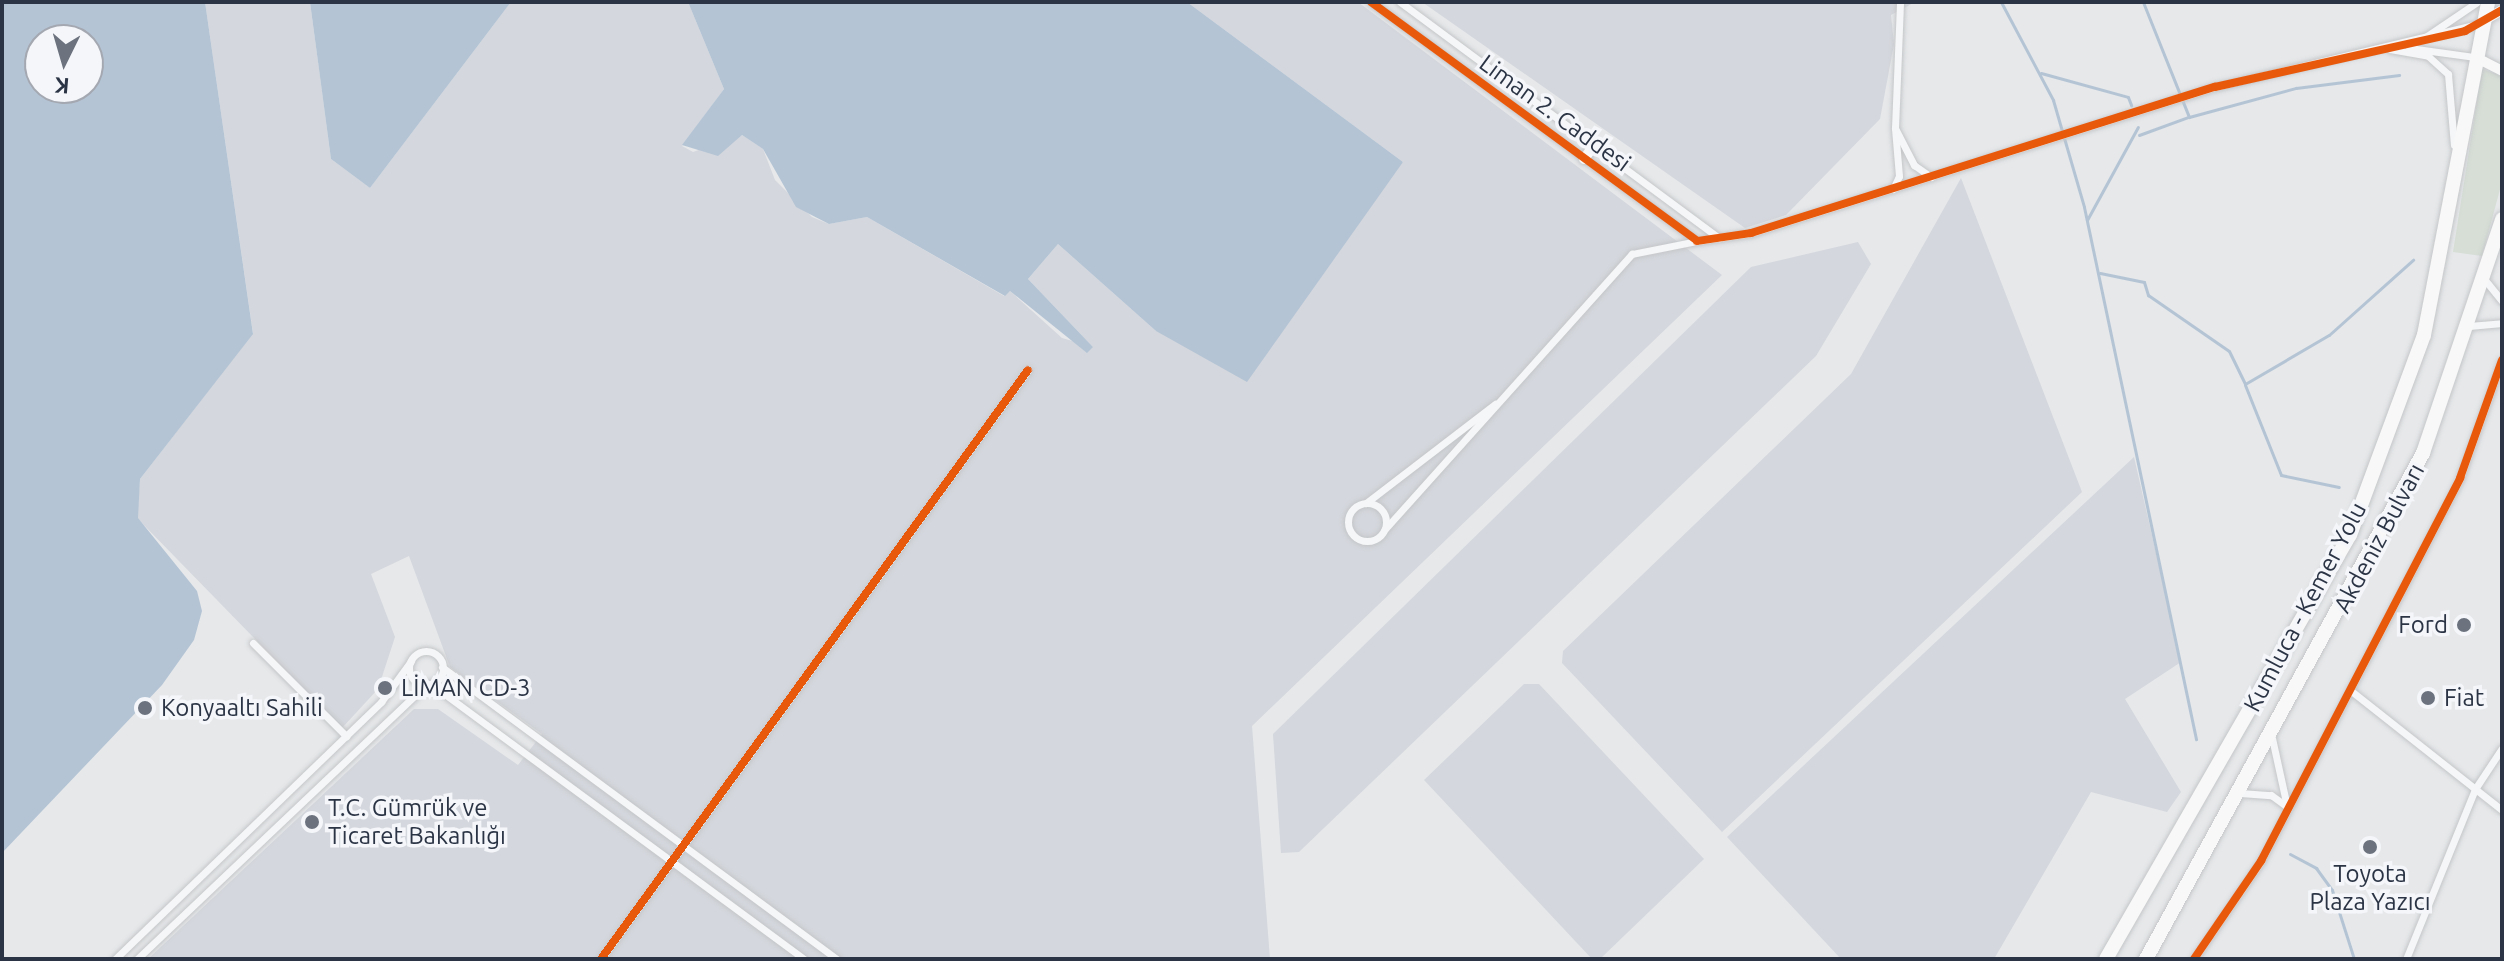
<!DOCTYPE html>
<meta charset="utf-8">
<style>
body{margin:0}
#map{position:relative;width:2504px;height:961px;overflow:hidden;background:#e6e8ea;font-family:Ubuntu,sans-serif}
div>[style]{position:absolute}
.built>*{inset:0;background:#d4d7dd}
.green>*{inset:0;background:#d6ded6}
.water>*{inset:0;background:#b4c4d5}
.stream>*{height:3px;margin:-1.5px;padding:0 1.5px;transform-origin:1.5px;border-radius:1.5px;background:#b4c4d5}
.roads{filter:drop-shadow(0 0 2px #c4c6c8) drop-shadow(0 0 2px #c4c6c8)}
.street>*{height:7px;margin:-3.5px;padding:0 3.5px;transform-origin:3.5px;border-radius:3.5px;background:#f5f6f7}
.street>.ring{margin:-3.5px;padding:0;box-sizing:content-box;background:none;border:7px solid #f5f6f7;border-radius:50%}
.secondary>*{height:10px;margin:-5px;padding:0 5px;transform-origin:5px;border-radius:5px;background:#f8f8f8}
.highway>*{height:14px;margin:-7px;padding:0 7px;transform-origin:7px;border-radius:7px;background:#f8f8f8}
.cycleway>*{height:8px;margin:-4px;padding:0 4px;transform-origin:4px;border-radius:4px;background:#e8590c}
.dots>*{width:22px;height:22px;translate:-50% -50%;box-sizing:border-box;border:4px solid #f4f6f9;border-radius:50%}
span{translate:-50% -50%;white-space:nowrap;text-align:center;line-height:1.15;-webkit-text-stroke:7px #f4f6f9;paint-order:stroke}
.street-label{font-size:24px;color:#2b3445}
.poi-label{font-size:24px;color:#2b3445}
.right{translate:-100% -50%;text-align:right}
.left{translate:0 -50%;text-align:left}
.frame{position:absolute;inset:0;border:4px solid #2b3445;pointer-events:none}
.north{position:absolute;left:24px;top:24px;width:80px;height:80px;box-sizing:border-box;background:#f4f6f9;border:2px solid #a4a8b1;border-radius:50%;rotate:185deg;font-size:22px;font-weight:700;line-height:32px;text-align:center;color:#2b3445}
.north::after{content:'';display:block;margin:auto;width:28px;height:36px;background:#6c737f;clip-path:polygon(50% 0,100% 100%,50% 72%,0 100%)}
</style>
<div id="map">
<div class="built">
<div style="clip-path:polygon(205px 2px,310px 2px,331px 159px,370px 188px,511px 2px,688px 2px,724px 89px,682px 146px,693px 152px,742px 135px,763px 149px,775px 180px,812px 217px,829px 224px,867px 217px,1004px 296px,1010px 291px,1062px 338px,1093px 347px,1028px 279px,1058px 244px,1156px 331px,1403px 162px,1187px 2px,1358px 2px,1722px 275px,1252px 726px,1270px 959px,148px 959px,414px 709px,438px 709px,518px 765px,542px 734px,450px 667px,409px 556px,371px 574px,395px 637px,378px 689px,342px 728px,137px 518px,140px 479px,253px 333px)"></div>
<div style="clip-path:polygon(1422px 2px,1915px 2px,1891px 15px,1894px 44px,1880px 119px,1786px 215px,1745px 228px)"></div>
<div style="clip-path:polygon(1961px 178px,2082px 492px,1722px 832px,1562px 663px,1563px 651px,1851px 374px)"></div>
<div style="clip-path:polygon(1858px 242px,1871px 264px,1816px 356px,1299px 852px,1281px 853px,1273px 734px,1751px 267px)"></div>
<div style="clip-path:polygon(2134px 457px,2181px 662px,2125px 699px,2181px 792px,2167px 812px,2091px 792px,1994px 959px,1841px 959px,1727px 837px)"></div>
<div style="clip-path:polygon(1524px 684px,1539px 684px,1704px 859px,1600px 959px,1592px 959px,1424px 780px)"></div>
</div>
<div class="green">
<div style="clip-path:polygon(2482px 69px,2502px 76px,2502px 182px,2482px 256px,2453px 252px)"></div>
</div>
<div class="water">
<div style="clip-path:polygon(evenodd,2px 2px,205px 2px,253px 334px,140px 479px,138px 518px,197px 591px,202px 611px,194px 640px,162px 685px,2px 853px,2px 2px,88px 40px,88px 88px,40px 88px,40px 40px,88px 40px)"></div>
<div style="clip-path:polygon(310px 2px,511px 2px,370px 188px,331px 159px)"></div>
<div style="clip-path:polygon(688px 2px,1187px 2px,1403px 162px,1247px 382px,1156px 331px,1058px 244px,1028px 279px,1093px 347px,1087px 353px,1010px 291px,1005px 296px,867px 217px,829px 224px,796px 207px,763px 149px,742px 135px,718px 156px,682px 145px,724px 89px)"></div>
</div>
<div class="stream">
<div style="left:2001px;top:2px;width:111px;rotate:62deg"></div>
<div style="left:2053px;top:100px;width:111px;rotate:73.8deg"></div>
<div style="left:2084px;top:207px;width:544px;rotate:78.11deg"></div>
<div style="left:2143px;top:2px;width:124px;rotate:68.2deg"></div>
<div style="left:2189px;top:117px;width:111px;rotate:-15.2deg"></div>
<div style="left:2296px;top:88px;width:104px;rotate:-7.2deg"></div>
<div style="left:2041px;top:73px;width:90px;rotate:15.4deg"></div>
<div style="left:2128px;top:97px;width:9px;rotate:69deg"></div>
<div style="left:2139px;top:135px;width:52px;rotate:-20.2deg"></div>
<div style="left:2087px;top:220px;width:106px;rotate:-61.3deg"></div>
<div style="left:2100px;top:273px;width:45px;rotate:11.6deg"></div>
<div style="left:2144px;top:282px;width:14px;rotate:73deg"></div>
<div style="left:2148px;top:295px;width:98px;rotate:34.7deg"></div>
<div style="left:2229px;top:351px;width:37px;rotate:64deg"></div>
<div style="left:2245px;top:384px;width:97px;rotate:-30.3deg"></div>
<div style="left:2329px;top:335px;width:113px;rotate:-41.8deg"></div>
<div style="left:2245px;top:385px;width:97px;rotate:68.2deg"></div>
<div style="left:2281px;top:475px;width:59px;rotate:11.7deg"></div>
<div style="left:2290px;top:854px;width:30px;rotate:28deg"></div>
<div style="left:2316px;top:868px;width:27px;rotate:54deg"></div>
<div style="left:2332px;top:890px;width:72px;rotate:72.3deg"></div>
</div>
<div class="roads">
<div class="street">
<div style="left:1371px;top:2px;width:404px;rotate:36.2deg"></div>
<div style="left:1697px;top:241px;width:55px;rotate:-8.4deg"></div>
<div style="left:1751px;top:233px;width:486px;rotate:-17.5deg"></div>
<div style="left:2215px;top:87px;width:275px;rotate:-13.5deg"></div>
<div style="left:1400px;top:2px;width:397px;rotate:36.5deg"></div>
<div style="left:2427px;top:36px;width:60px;rotate:-34.2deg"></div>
<div style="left:2409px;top:48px;width:67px;rotate:7.8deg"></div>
<div style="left:2390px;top:49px;width:39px;rotate:10deg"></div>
<div style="left:2428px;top:56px;width:27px;rotate:42deg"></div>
<div style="left:2448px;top:74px;width:71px;rotate:85.2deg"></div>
<div style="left:1895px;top:128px;width:126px;rotate:-87.7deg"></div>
<div style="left:1893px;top:189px;width:14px;rotate:-65deg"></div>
<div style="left:1899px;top:176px;width:48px;rotate:-94.8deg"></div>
<div style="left:1895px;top:128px;width:42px;rotate:62.8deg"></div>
<div style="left:1914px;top:165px;width:21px;rotate:35deg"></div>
<div style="left:2485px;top:280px;width:27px;rotate:51deg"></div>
<div style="left:2469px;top:326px;width:33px;rotate:-5deg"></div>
<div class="ring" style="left:1348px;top:503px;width:31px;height:31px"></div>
<div style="left:1366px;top:503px;width:163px;rotate:-37.5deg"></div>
<div style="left:1385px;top:529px;width:370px;rotate:-48.1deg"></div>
<div style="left:1632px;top:254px;width:66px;rotate:-11.3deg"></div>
<div style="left:253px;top:643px;width:132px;rotate:45deg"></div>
<div class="ring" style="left:409px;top:651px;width:27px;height:27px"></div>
<div style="left:442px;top:667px;width:491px;rotate:36.5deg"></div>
<div style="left:431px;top:684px;width:463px;rotate:36.4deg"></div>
<div style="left:2350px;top:690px;width:194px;rotate:38.3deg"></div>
<div style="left:2272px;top:738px;width:71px;rotate:77.7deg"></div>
<div style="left:2240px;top:793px;width:31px;rotate:4deg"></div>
<div style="left:2271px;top:795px;width:19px;rotate:36deg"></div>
<div style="left:115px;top:959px;width:370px;rotate:-44deg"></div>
<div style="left:381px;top:702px;width:51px;rotate:-53.8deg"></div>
<div style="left:137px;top:959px;width:400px;rotate:-43.5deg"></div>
<div style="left:601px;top:959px;width:727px;rotate:-54.06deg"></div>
<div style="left:2194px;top:959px;width:119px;rotate:-55.6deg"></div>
<div style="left:2261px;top:861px;width:432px;rotate:-62.5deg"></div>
<div style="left:2460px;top:478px;width:125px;rotate:-70.4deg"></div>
<div style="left:2406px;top:959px;width:183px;rotate:-67.9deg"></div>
<div style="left:2475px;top:789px;width:49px;rotate:-56.6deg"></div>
</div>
<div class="secondary">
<div style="left:2483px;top:21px;width:22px;rotate:-30deg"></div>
<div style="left:2475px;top:57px;width:30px;rotate:27deg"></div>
<div style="left:1584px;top:159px;width:17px;rotate:-54deg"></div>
</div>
<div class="highway">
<div style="left:2106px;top:959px;width:489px;rotate:-60.1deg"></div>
<div style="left:2350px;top:535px;width:213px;rotate:-69.7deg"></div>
<div style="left:2424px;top:335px;width:339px;rotate:-79.1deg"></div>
<div style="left:2146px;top:959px;width:577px;rotate:-61.3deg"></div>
<div style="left:2423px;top:453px;width:247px;rotate:-71.3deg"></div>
</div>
</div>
<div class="cycleway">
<div style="left:1371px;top:2px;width:404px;rotate:36.2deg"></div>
<div style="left:1697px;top:241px;width:55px;rotate:-8.4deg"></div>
<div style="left:1751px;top:233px;width:486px;rotate:-17.5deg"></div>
<div style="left:2215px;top:87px;width:256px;rotate:-12.6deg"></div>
<div style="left:2465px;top:31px;width:43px;rotate:-29.6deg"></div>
<div style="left:601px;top:959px;width:727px;rotate:-54.06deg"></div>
<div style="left:2194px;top:959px;width:119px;rotate:-55.6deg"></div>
<div style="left:2261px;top:861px;width:432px;rotate:-62.5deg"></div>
<div style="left:2460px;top:478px;width:125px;rotate:-70.4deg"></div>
</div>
<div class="dots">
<div style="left:2464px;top:625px;background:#6c737f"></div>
<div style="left:385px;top:688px;background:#6c737f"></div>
<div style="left:2428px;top:698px;background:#6c737f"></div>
<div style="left:145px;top:708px;background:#6c737f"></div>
<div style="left:312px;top:822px;background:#6c737f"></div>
<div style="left:2370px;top:847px;background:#6c737f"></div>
</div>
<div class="street-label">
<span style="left:1555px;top:113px;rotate:36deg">Liman 2. Caddesi</span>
<span style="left:2379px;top:538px;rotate:-62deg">Akdeniz Bulvarı</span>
<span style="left:2305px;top:607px;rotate:-62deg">Kumluca - Kemer Yolu</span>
</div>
<div class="poi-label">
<span class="right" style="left:2448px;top:625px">Ford</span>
<span class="left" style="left:401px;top:688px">LİMAN CD-3</span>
<span class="left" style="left:2444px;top:698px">Fiat</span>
<span class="left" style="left:161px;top:708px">Konyaaltı Sahili</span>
<span class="left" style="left:328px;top:822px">T.C. Gümrük ve<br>Ticaret Bakanlığı</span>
<span style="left:2370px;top:888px">Toyota<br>Plaza Yazıcı</span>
</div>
<div class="frame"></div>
<div class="north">K</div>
</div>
